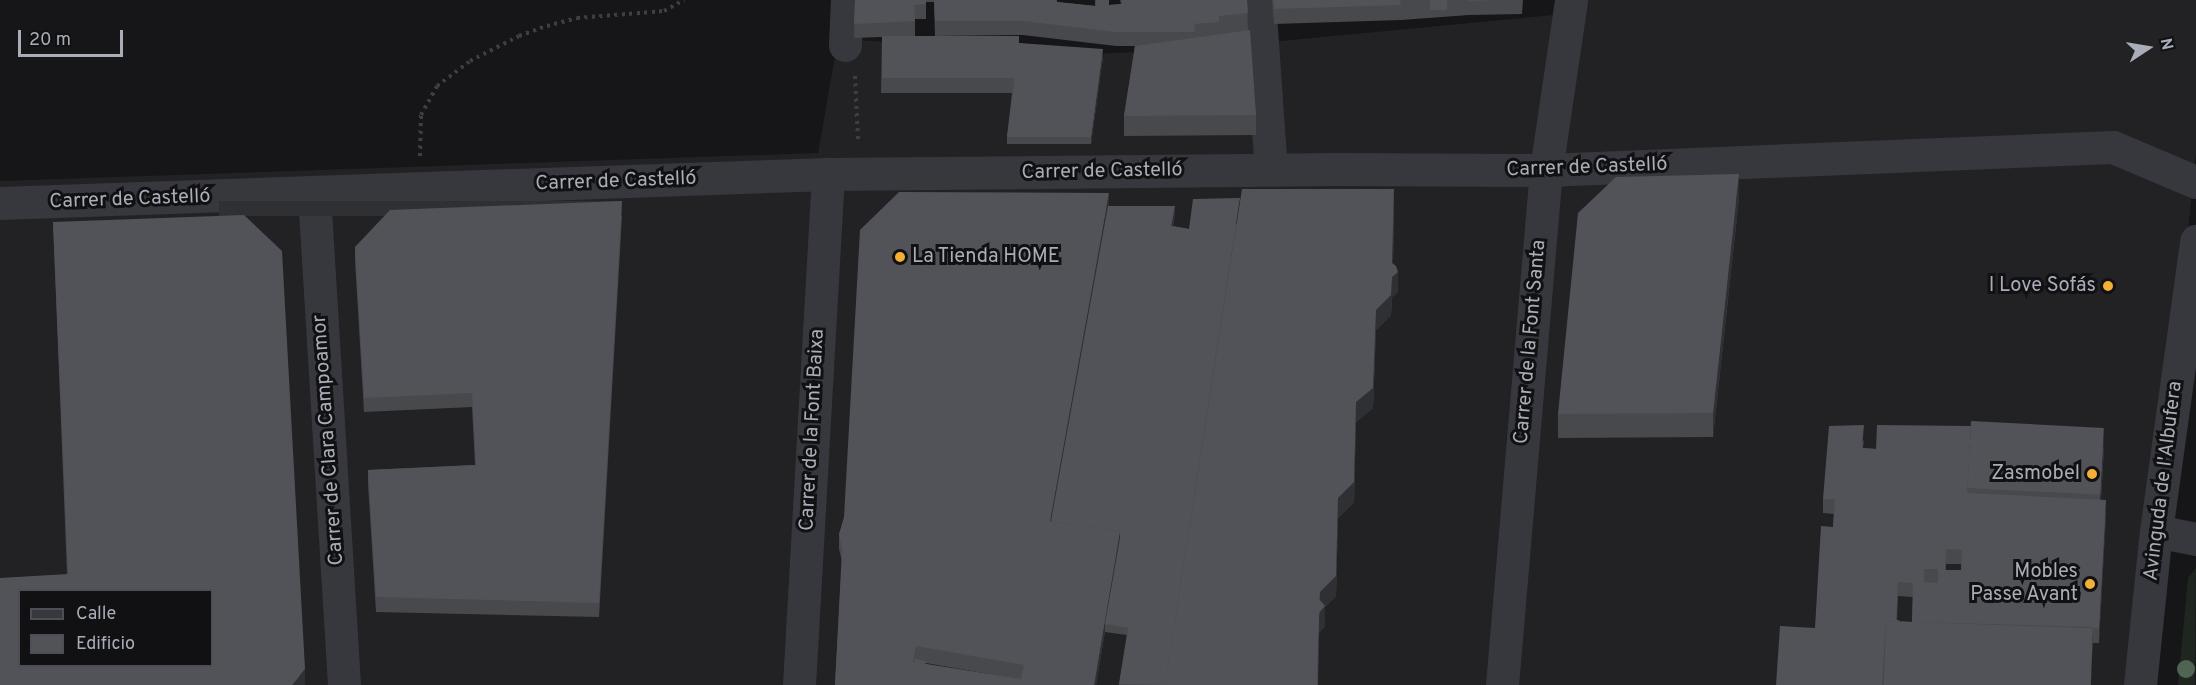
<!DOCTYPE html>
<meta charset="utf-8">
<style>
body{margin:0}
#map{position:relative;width:2196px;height:685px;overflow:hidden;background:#161618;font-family:Overpass,sans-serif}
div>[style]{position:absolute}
.built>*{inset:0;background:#222225}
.green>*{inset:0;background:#1e261f}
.path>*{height:4px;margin-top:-2px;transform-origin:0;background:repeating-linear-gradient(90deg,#3d3f44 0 3px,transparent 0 7.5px)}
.minor>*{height:33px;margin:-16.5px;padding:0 16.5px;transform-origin:16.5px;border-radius:16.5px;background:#37383d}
.tertiary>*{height:33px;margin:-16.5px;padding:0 16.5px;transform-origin:16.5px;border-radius:16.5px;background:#37383d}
.trees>*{width:18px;height:18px;margin:-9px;border-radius:50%;background:#506452}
.wall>*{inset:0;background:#47494d}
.shaded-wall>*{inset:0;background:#2f3033;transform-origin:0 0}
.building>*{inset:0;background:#525359;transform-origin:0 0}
.dots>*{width:16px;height:16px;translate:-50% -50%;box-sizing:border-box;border:3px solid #111113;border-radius:50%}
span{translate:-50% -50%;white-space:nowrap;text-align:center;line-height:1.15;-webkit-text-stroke:6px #111113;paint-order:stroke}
.street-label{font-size:20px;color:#a8adb8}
.poi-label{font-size:20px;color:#a8adb8}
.left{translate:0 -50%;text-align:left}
.right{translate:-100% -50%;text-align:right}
.legend{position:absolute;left:18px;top:589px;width:195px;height:78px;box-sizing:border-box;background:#111113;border:2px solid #4d4f55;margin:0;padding:8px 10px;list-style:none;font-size:18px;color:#a8adb8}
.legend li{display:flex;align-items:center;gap:12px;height:30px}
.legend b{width:30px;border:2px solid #4d4f55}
.north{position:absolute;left:2118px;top:18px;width:60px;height:60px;-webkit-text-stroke:4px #111113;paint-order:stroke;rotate:78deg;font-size:16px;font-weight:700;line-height:24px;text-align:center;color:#a8adb8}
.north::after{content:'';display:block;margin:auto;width:21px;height:27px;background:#a8adb8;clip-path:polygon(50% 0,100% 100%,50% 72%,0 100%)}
.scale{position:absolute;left:18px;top:30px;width:105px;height:27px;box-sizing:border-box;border:3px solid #a8adb8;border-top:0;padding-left:8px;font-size:18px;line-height:21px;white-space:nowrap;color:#a8adb8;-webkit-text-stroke:4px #111113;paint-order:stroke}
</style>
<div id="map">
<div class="built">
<div style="clip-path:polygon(evenodd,1576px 0,2196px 0,2196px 154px,2140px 685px,0 685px,0 181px,818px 153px,838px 39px,1097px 54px,1196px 49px,1575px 13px,1576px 0,20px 590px,212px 590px,212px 666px,20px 666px,20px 590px)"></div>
</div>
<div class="green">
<div style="clip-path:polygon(2196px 568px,2195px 685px,2178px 685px,2188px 578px)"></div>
</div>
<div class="path">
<div style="left:855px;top:76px;width:64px;rotate:87.3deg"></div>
<div style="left:420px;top:156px;width:41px;rotate:-88.6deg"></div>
<div style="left:421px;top:115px;width:33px;rotate:-61deg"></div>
<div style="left:437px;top:86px;width:41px;rotate:-37.1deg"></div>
<div style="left:470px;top:61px;width:55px;rotate:-27deg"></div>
<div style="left:519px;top:36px;width:30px;rotate:-20deg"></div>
<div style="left:547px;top:26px;width:31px;rotate:-15deg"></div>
<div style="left:577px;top:18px;width:87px;rotate:-4.6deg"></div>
<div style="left:664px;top:11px;width:23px;rotate:-29deg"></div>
</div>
<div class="minor">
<div style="left:1259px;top:0;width:170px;rotate:86deg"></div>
<div style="left:845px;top:45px;width:45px;rotate:-87.5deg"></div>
<div style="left:314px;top:194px;width:492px;rotate:86.5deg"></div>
<div style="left:0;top:203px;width:829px;rotate:-2.01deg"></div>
<div style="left:828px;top:174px;width:508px;rotate:-0.56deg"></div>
<div style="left:1336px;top:169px;width:210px;rotate:0.3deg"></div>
<div style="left:1546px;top:170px;width:567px;rotate:-2.32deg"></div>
<div style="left:2113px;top:147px;width:90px;rotate:22.9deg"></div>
<div style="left:2156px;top:531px;width:41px;rotate:11.3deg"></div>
<div style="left:799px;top:685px;width:512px;rotate:-86.75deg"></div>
<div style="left:1502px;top:685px;width:517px;rotate:-85.12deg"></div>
<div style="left:1546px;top:170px;width:172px;rotate:-81.6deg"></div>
</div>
<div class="tertiary">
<div style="left:2140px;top:685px;width:155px;rotate:-84.1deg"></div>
<div style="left:2156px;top:531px;width:293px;rotate:-82.1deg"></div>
</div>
<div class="trees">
<div style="left:2186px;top:669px"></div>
</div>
<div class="wall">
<div style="clip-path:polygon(855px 0,1057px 0,1057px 2px,1095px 6px,1095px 0,1109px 0,1109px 5px,1121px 4px,1120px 0,1247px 0,1248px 31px,1256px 115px,1256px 135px,1124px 136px,1124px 116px,1135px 46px,1116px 46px,1023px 35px,935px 36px,934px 2px,926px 2px,926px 19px,915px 19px,915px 36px,1019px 43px,1103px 57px,1091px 144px,1007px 144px,1007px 137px,1012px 93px,881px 93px,882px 37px,854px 38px)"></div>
<div style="clip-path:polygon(1272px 0,1523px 0,1522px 14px,1469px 15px,1401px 20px,1274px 24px)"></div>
<div style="clip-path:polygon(1739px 198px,1713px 437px,1558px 438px,1558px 414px)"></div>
<div style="clip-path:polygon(evenodd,1109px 206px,1175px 213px,1173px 226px,1189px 229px,1394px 209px,1393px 263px,1398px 292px,1392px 297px,1391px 315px,1376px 330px,1373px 408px,1356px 422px,1354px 502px,1338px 518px,1336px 596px,1325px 607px,1325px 626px,1319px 633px,1318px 685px,1119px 685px,1127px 635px,1105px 632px,1096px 685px,835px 685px,842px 561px,839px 549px,839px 534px,1109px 206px,926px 663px,1012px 678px,926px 664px,926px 663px)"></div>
<div style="clip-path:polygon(622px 216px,599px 617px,376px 612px,368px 484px,368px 470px,475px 465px,472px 407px,364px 412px,355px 261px,355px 247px)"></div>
<div style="clip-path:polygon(53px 222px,305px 683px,304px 685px,0 685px,67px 574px)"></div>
<div style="clip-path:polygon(evenodd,1864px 440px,1863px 448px,1876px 449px,2104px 448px,2101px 499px,2106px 514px,2099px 643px,2093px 643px,2089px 685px,1776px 685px,1815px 628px,1833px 527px,1834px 514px,1823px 513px,1823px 499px,1864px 440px,1946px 564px,1961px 564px,1961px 570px,1946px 570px,1946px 564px,1864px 440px,1898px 596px,1913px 597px,1912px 622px,1899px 621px,1897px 620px,1898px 596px)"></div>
</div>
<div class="shaded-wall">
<div style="clip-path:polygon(1103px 49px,1103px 57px,1091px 144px,1091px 137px)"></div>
<div style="clip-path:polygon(1739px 174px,1739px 198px,1713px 437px,1713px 413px)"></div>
<div style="clip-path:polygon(1394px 189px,1393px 276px,1398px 272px,1398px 292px,1392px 297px,1391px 315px,1376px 330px,1373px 408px,1356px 422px,1354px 502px,1338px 518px,1336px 596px,1325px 607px,1325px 626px,1319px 633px,1317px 685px,1320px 592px,1356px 402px,1376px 310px)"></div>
<div style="clip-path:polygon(1109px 193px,1109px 207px,1052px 528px,1050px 521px)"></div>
<div style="left:622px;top:201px;width:15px;height:403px;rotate:90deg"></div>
<div style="clip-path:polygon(1175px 206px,1175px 213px,1171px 234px,1171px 226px)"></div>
<div style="clip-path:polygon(2104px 428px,2104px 448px,2100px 513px,2100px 494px)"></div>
<div style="clip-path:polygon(2106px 500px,2106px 514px,2099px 643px,2099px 629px)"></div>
<div style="clip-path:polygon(1120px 531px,1120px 546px,1105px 624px,1105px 632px,1096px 685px,1094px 685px)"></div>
<div style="clip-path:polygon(2093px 627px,2093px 647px,2089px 685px,2086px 685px)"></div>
<div style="clip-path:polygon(305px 669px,305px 683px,304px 685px,292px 685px)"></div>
</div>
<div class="building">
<div style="clip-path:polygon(855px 0,926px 0,926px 4px,914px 5px,915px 21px,854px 24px)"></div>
<div style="clip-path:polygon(934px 0,1057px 0,1057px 2px,1096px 6px,1096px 0,1109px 0,1109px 5px,1122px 4px,1122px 0,1219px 0,1219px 22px,1194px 24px,1195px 32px,1116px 32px,1023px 21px,935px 21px)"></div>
<div style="clip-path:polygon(1219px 0,1247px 0,1248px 13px,1219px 16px)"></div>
<div style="clip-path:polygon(1274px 0,1400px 0,1401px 5px,1274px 9px)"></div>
<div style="left:1430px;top:0;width:17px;height:10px"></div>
<div style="clip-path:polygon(1469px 0,1498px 0,1469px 1px)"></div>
<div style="clip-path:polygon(1250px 30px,1256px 115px,1124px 116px,1135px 46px)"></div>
<div style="left:882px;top:36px;width:137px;height:42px"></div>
<div style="clip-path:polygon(1019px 43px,1103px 49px,1091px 137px,1007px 137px)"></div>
<div style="clip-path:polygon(1739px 174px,1713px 413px,1558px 414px,1578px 213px,1616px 177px)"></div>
<div style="clip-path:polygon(1242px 189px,1394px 189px,1392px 263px,1396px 266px,1398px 272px,1392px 277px,1391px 295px,1376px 310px,1373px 388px,1356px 402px,1354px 482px,1338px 498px,1336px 576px,1320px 592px,1319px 599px,1325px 606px,1319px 613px,1317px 685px,1165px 685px)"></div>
<div style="clip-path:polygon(evenodd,899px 192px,1109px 193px,1050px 521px,1120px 531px,1094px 685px,835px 685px,842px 550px,839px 534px,844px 517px,860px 230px,899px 192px,916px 646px,1024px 665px,1021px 679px,913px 662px,916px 646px)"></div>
<div style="clip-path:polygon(1240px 198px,1165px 685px,1119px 684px,1128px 628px,1105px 624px,1120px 538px,1120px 531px,1051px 521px,1108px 206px,1175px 206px,1171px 226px,1189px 229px,1193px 199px)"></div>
<div style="clip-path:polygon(622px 201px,599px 603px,376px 597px,368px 470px,476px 465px,472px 393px,364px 398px,355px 247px,390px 210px)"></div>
<div style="clip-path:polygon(evenodd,244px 215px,282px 251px,305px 669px,292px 685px,0 685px,0 578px,68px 574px,53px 222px,244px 215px,20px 591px,212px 591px,212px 666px,20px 666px,20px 591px)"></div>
<div style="left:1971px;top:421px;width:133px;height:67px;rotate:3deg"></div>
<div style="clip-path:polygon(evenodd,1864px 425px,1862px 448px,1876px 449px,1877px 425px,1971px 426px,1967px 493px,2106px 500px,2099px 629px,2093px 628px,2093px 632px,2093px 627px,1912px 622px,1913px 583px,1898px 582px,1896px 620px,1899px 620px,1899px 621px,1886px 621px,1882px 685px,1776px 685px,1780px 626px,1815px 628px,1821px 526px,1833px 527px,1835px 499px,1823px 499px,1829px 426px,1864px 425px,1946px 549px,1962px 550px,1961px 570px,1945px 570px,1946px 549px,1864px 425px,1924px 569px,1938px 569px,1938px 583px,1924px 582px,1924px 569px)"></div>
<div style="left:1886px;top:621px;width:207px;height:64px;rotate:2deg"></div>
<div style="left:915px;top:659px;width:11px;height:3px;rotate:10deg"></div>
</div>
<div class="dots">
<div style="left:900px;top:257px;background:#f2b134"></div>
<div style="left:2108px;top:286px;background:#f2b134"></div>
<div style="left:2092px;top:474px;background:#f2b134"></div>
<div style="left:2090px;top:584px;background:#f2b134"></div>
</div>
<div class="street-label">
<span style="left:1587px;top:168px;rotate:-2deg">Carrer de Castelló</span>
<span style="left:1102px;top:172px;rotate:-1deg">Carrer de Castelló</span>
<span style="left:616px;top:182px;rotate:-2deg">Carrer de Castelló</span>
<span style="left:130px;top:200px;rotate:-2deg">Carrer de Castelló</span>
<span style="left:1531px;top:342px;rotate:-85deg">Carrer de la Font Santa</span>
<span style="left:813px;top:430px;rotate:-87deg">Carrer de la Font Baixa</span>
<span style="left:329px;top:440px;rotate:-94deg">Carrer de Clara Campoamor</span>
<span style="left:2164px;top:481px;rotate:-83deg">Avinguda de l'Albufera</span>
</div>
<div class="poi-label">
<span class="left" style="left:912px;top:257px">La Tienda HOME</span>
<span class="right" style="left:2096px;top:286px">I Love Sofás</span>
<span class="right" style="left:2080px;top:474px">Zasmobel</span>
<span class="right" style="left:2078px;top:584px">Mobles<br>Passe Avant</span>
</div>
<ul class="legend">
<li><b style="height:8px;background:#37383d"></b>Calle</li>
<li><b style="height:16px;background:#525359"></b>Edificio</li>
</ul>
<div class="north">N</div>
<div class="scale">20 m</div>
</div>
